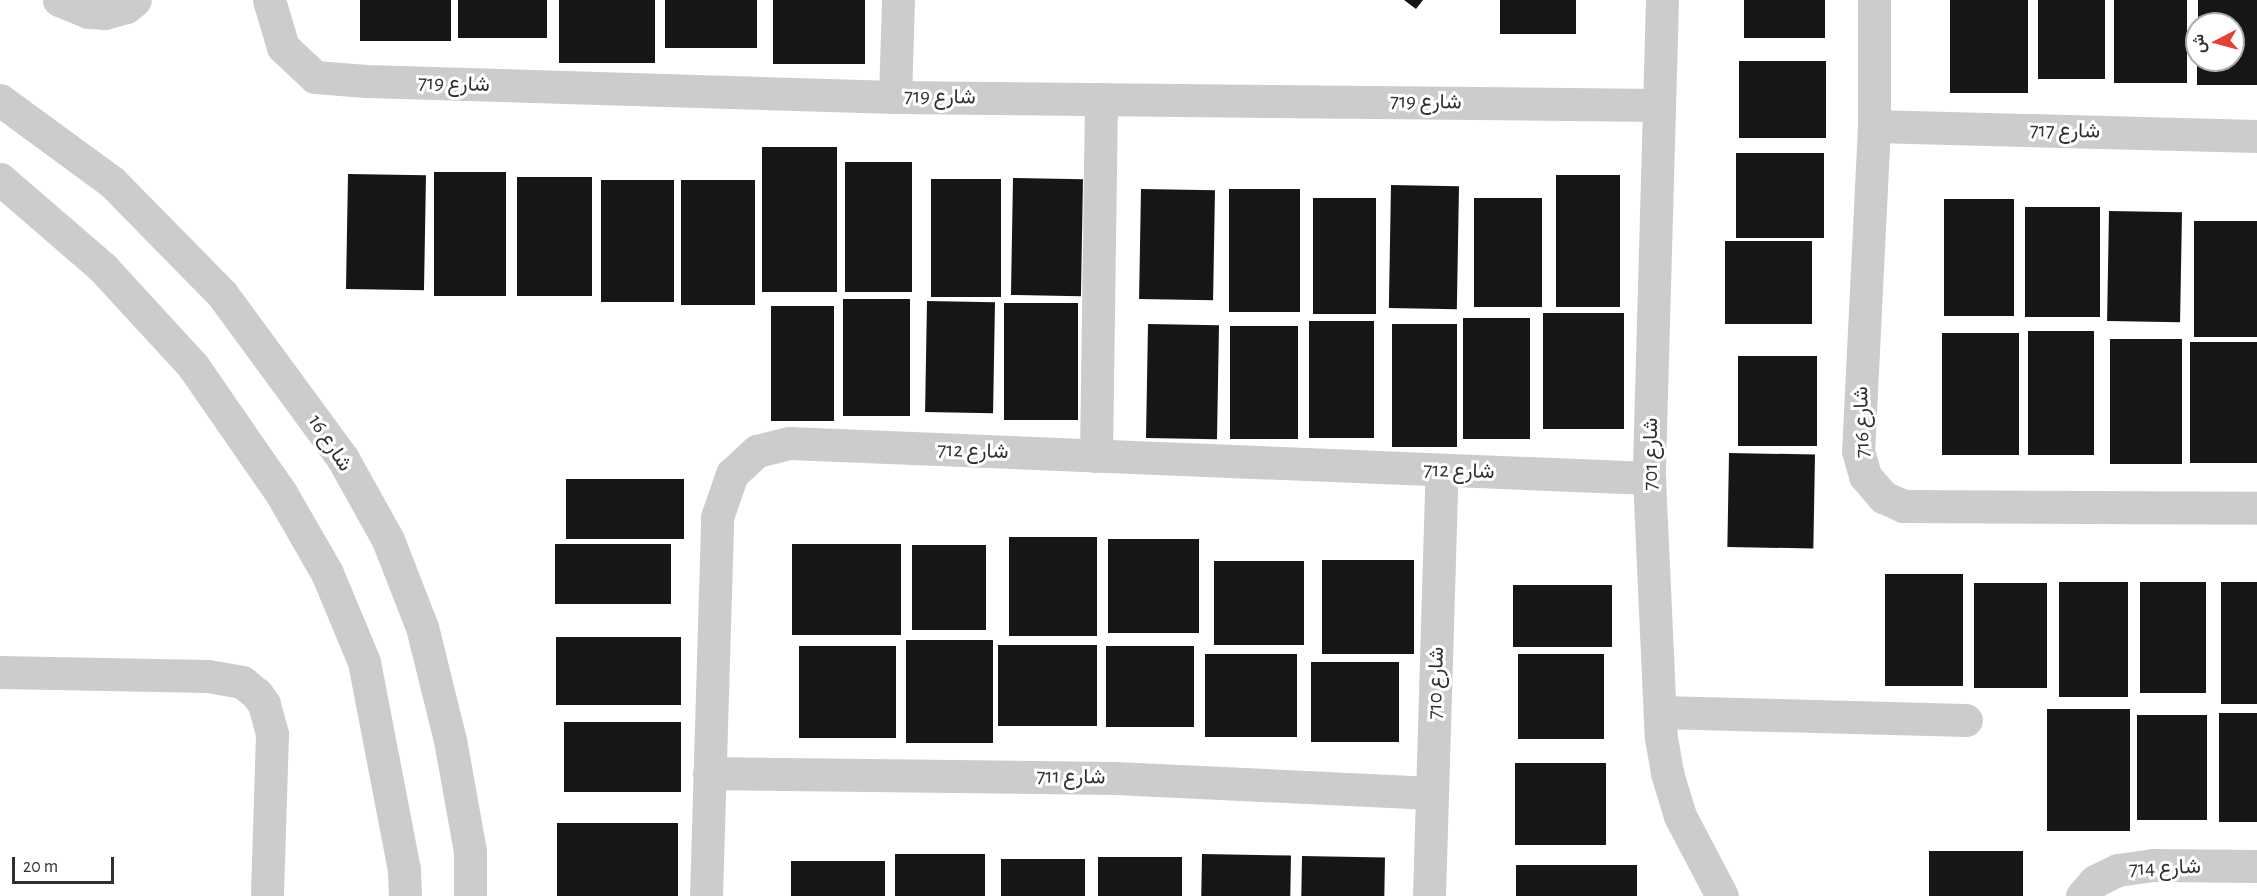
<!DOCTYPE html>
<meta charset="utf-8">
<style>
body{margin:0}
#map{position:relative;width:2257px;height:896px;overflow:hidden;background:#fff;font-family:"Alegreya Sans",Vazirmatn,sans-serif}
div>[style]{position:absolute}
.building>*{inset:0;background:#161616;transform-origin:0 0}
.minor>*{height:33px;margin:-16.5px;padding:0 16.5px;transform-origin:16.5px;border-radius:16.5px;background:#ccc}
span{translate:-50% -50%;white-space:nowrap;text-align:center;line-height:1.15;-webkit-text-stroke:6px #fff;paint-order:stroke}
.street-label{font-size:21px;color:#2f2f2f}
.north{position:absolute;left:2185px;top:12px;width:60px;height:60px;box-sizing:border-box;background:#fff;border:2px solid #acacac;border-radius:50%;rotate:264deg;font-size:16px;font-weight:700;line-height:24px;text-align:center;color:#2f2f2f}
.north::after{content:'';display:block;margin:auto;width:21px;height:27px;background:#e54133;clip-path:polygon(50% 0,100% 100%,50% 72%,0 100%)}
.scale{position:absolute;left:12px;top:857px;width:102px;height:27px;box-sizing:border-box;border:3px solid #2f2f2f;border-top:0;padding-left:8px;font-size:18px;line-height:21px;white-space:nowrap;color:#2f2f2f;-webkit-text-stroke:4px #fff;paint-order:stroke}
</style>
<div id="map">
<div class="building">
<div style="left:360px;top:0;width:91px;height:41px"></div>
<div style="left:458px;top:0;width:89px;height:38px"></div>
<div style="left:559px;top:0;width:96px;height:63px"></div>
<div style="left:665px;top:0;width:92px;height:48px"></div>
<div style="left:773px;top:0;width:92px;height:64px"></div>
<div style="clip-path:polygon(1404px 0,1423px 0,1416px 9px)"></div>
<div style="left:1500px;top:0;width:76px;height:34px"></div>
<div style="left:1744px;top:0;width:81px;height:38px"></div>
<div style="left:1950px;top:0;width:78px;height:93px"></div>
<div style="left:2038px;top:0;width:67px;height:79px"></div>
<div style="left:2114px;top:0;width:73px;height:83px"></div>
<div style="clip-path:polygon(2198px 0,2257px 0,2257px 85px,2197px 85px,2197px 60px,2233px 60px,2233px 24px,2198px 24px)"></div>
<div style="left:1739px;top:61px;width:87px;height:77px"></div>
<div style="left:762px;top:147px;width:75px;height:145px"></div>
<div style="left:1736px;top:153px;width:88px;height:85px"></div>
<div style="left:845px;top:162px;width:67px;height:130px"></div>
<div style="left:434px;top:172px;width:72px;height:124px"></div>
<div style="left:348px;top:174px;width:78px;height:115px;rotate:1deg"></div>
<div style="left:1620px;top:175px;width:132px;height:64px;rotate:90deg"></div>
<div style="left:517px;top:177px;width:75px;height:119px"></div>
<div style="left:1013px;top:178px;width:70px;height:117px;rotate:1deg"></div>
<div style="left:931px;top:179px;width:70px;height:118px"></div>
<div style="left:601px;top:180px;width:73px;height:122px"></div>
<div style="left:681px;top:180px;width:74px;height:125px"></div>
<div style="left:1391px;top:185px;width:68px;height:123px;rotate:1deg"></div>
<div style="left:1141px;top:189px;width:74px;height:110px;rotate:1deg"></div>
<div style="left:1229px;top:189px;width:71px;height:123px"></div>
<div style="left:1313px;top:198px;width:63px;height:116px"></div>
<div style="left:1474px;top:198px;width:68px;height:109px"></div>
<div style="left:1944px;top:199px;width:70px;height:117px"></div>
<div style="left:2025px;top:207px;width:75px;height:110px"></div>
<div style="left:2109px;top:211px;width:73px;height:110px;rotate:1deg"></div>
<div style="left:2194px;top:221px;width:63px;height:116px"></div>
<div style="left:1725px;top:241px;width:87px;height:83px"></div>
<div style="left:843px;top:299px;width:67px;height:117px"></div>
<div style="left:927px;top:301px;width:68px;height:111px;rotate:1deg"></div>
<div style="left:1078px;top:303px;width:117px;height:74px;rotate:90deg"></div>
<div style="left:771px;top:306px;width:63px;height:115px"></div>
<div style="left:1543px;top:313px;width:81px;height:116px"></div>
<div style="left:1463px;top:318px;width:67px;height:121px"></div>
<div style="left:1309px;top:321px;width:65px;height:117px"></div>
<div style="left:1148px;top:324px;width:71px;height:114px;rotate:1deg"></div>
<div style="left:1392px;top:324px;width:65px;height:123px"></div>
<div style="left:1230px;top:326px;width:68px;height:113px"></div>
<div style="left:2028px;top:331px;width:66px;height:124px"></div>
<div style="left:1942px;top:333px;width:77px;height:122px"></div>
<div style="left:2110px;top:339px;width:72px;height:125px"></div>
<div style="left:2190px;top:342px;width:67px;height:121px"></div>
<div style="left:1738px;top:356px;width:79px;height:90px"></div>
<div style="left:1729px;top:453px;width:86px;height:94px;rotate:1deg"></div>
<div style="left:566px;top:479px;width:118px;height:60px"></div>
<div style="left:1009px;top:537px;width:88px;height:99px"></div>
<div style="left:1108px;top:539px;width:91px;height:94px"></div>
<div style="left:555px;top:544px;width:116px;height:60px"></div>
<div style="left:792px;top:544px;width:109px;height:91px"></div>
<div style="left:912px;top:545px;width:74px;height:85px"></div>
<div style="left:1322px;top:560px;width:92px;height:94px"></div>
<div style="left:1214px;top:561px;width:90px;height:84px"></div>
<div style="left:1885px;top:574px;width:78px;height:112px"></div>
<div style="left:2059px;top:582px;width:69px;height:115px"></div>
<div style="left:2140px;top:582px;width:66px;height:111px"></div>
<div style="left:2221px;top:582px;width:36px;height:122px"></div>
<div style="left:1974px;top:583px;width:73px;height:105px"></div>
<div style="left:1513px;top:585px;width:99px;height:62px"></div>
<div style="left:556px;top:637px;width:125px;height:68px"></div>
<div style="left:906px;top:640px;width:87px;height:103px"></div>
<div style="left:998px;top:645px;width:99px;height:81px"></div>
<div style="left:799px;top:646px;width:97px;height:92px"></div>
<div style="left:1106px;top:646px;width:88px;height:81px"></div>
<div style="left:1205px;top:654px;width:92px;height:83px"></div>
<div style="left:1518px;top:654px;width:86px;height:85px"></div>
<div style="left:1311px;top:662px;width:88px;height:80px"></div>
<div style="left:2047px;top:709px;width:83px;height:122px"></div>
<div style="left:2219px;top:713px;width:38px;height:109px"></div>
<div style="left:2137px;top:715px;width:70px;height:105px"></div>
<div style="left:564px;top:722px;width:117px;height:70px"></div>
<div style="left:1515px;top:763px;width:91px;height:82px"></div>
<div style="left:557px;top:823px;width:121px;height:73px"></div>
<div style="left:1929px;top:851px;width:94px;height:45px"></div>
<div style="left:895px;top:854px;width:90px;height:42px"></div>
<div style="left:1202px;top:854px;width:89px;height:42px;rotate:1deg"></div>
<div style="left:1302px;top:856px;width:83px;height:40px;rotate:1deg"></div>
<div style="left:1098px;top:857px;width:84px;height:39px"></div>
<div style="left:1001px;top:859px;width:84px;height:37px"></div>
<div style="left:791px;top:861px;width:94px;height:35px"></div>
<div style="left:1516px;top:865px;width:121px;height:31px"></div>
</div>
<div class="minor">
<div style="left:59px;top:0;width:31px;rotate:22deg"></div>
<div style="left:88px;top:12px;width:17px;rotate:3deg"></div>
<div style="left:105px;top:13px;width:22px;rotate:-16deg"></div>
<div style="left:126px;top:7px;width:11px;rotate:-38deg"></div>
<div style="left:269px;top:0;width:49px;rotate:73.4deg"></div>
<div style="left:283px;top:47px;width:44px;rotate:43.2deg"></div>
<div style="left:315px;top:77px;width:51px;rotate:4.5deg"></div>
<div style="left:366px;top:81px;width:529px;rotate:1.73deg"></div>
<div style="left:895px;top:97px;width:764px;rotate:0.6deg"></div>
<div style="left:1662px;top:0;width:478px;rotate:91.6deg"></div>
<div style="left:1649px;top:478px;width:260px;rotate:87.4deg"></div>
<div style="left:1661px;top:738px;width:36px;rotate:80deg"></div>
<div style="left:1667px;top:773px;width:45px;rotate:73.2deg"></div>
<div style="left:1680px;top:816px;width:90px;rotate:62.3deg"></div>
<div style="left:1874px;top:0;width:126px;rotate:90deg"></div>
<div style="left:1874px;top:126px;width:325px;rotate:92.8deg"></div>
<div style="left:1858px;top:451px;width:26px;rotate:74deg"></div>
<div style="left:1865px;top:476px;width:28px;rotate:49deg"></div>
<div style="left:1883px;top:497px;width:22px;rotate:24deg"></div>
<div style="left:1903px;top:506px;width:354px;rotate:0.3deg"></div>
<div style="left:895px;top:97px;width:97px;rotate:-88.2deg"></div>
<div style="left:0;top:100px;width:139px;rotate:36.2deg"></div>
<div style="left:112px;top:182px;width:157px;rotate:45.5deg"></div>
<div style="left:222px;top:294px;width:205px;rotate:53.7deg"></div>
<div style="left:343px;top:459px;width:93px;rotate:60.9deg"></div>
<div style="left:388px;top:540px;width:93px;rotate:68.7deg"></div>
<div style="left:422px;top:627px;width:116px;rotate:76.1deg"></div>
<div style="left:450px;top:740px;width:113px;rotate:79.8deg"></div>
<div style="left:470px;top:851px;width:45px;rotate:90deg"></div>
<div style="left:1874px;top:126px;width:383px;rotate:1.5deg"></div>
<div style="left:0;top:179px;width:136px;rotate:40.8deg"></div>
<div style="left:103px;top:268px;width:133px;rotate:47.4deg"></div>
<div style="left:193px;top:366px;width:155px;rotate:55.3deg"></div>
<div style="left:281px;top:493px;width:92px;rotate:60.1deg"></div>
<div style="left:327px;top:573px;width:96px;rotate:67.4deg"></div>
<div style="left:364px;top:662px;width:211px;rotate:79.1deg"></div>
<div style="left:404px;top:869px;width:27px;rotate:88deg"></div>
<div style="left:1096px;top:456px;width:357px;rotate:-89.2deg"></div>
<div style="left:0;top:672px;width:208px;rotate:1.1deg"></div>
<div style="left:208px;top:676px;width:35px;rotate:10deg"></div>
<div style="left:242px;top:682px;width:19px;rotate:39deg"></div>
<div style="left:257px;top:694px;width:12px;rotate:55deg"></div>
<div style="left:264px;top:704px;width:31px;rotate:75deg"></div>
<div style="left:272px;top:734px;width:162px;rotate:91.8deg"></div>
<div style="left:1660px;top:712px;width:306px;rotate:1.5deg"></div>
<div style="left:709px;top:773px;width:406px;rotate:0.7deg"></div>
<div style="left:1115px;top:778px;width:317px;rotate:2.7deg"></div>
<div style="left:706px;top:896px;width:379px;rotate:-88.3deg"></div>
<div style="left:717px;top:517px;width:46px;rotate:-70.8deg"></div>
<div style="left:732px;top:474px;width:34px;rotate:-43deg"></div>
<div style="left:757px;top:451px;width:33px;rotate:-14deg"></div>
<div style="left:789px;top:443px;width:861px;rotate:2.33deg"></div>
<div style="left:1429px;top:896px;width:426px;rotate:-88.3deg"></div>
<div style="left:2082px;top:896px;width:20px;rotate:-49deg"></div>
<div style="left:2095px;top:881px;width:25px;rotate:-26deg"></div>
<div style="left:2118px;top:870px;width:34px;rotate:-8deg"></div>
<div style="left:2152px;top:865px;width:105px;rotate:0.5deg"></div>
</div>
<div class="street-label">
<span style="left:454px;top:84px;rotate:2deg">شارع 719</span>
<span style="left:940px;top:97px;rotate:1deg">شارع 719</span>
<span style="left:1426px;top:102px;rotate:1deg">شارع 719</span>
<span style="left:2065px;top:131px;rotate:1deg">شارع 717</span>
<span style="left:1862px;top:422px;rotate:-91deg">شارع 716</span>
<span style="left:330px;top:443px;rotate:57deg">شارع 16</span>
<span style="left:973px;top:451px;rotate:2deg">شارع 712</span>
<span style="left:1651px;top:454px;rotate:-90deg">شارع 701</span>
<span style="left:1459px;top:471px;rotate:2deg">شارع 712</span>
<span style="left:1436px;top:683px;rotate:-88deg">شارع 710</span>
<span style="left:1071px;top:777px;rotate:1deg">شارع 711</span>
<span style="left:2165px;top:868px;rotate:-2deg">شارع 714</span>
</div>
<div class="north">ش</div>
<div class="scale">20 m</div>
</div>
